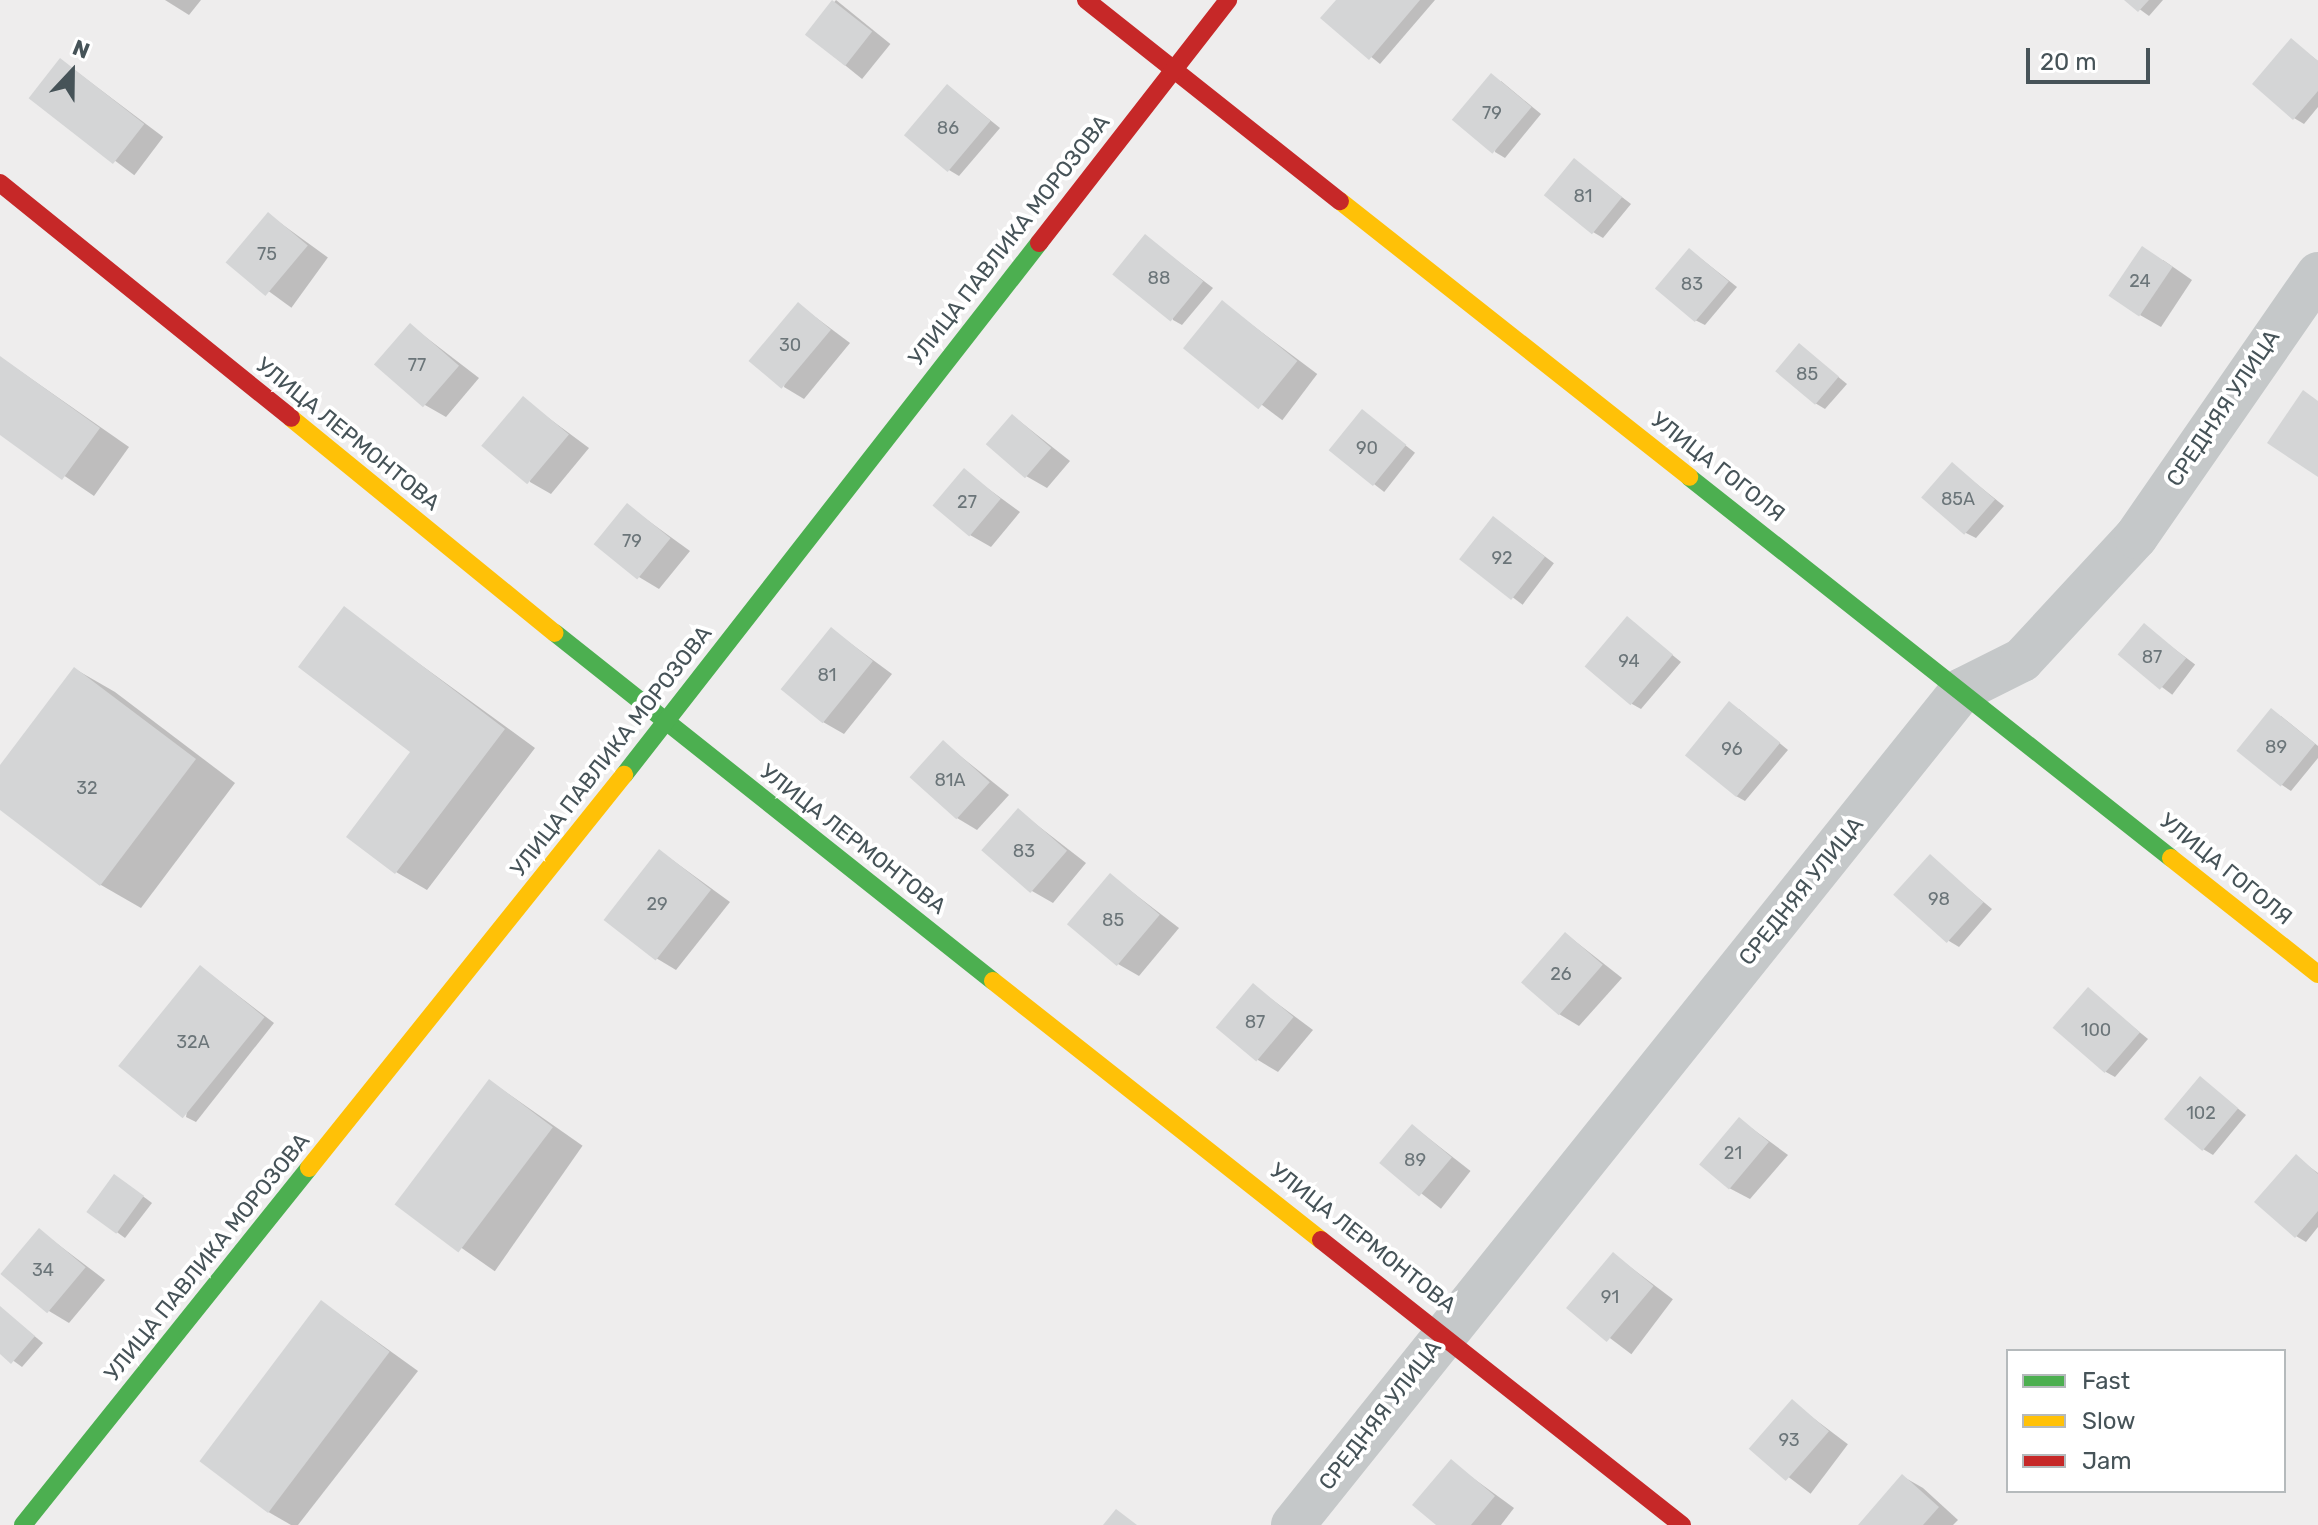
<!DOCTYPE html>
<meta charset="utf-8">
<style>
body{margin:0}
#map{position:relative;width:2318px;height:1525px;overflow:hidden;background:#eeeded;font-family:Rubik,sans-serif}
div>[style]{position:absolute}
.shadow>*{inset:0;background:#0003;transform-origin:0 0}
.building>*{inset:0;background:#d4d5d6;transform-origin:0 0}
.street>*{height:44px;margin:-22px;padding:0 22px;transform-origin:22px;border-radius:22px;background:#c5c8c9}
.fast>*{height:18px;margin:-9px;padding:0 9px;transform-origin:9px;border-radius:9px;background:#4caf50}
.slow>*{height:18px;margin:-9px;padding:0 9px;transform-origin:9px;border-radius:9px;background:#ffc107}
.jam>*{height:18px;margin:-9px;padding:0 9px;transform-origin:9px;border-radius:9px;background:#c62828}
span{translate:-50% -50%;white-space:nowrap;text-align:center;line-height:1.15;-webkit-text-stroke:8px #fff;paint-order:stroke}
.number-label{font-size:18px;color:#6b7579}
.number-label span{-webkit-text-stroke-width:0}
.street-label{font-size:22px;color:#465358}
.legend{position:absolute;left:2006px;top:1349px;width:280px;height:144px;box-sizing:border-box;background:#fff;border:2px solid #b5babc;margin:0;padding:10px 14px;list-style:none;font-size:24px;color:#465358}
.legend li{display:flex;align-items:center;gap:16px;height:40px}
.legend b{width:40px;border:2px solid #b5babc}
.north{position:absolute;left:32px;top:32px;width:80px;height:80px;-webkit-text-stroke:6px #fff;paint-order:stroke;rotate:22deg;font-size:22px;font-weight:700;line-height:32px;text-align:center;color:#465358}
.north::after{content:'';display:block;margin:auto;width:28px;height:36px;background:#465358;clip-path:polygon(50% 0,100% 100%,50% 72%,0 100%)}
.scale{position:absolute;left:2026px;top:48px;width:124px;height:36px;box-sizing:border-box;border:4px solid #465358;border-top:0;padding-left:10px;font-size:24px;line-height:28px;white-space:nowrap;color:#465358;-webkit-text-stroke:6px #fff;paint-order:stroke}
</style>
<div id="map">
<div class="shadow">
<div style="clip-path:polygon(165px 0,201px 0,189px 15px)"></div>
<div style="left:836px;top:0;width:70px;height:45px;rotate:39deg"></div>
<div style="clip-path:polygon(1338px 0,1435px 0,1380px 64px,1323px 18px)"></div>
<div style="clip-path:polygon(2127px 0,2163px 0,2149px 16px)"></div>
<div style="clip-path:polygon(2292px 41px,2318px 61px,2318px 107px,2304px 124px,2294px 118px)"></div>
<div style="left:61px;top:60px;width:128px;height:48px;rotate:37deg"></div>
<div style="clip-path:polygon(1501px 81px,1541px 114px,1505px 158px,1495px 152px)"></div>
<div style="clip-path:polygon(948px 86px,1000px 128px,959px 176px,949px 170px)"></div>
<div style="clip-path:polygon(1574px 160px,1631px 204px,1603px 238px,1593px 232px)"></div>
<div style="left:268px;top:214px;width:74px;height:62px;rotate:36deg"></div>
<div style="clip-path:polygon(1146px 237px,1213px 288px,1182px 325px,1173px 320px)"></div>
<div style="clip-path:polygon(1690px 250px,1737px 287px,1705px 325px,1695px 320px)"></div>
<div style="clip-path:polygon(2163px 260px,2192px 280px,2161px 327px,2140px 315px)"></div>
<div style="left:1223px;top:303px;width:118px;height:58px;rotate:37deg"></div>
<div style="clip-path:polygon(798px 304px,850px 343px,804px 399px,784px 387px)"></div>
<div style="clip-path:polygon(410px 325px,479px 378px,446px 417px,425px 405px)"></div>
<div style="clip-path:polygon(1799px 345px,1847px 384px,1825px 409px,1815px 403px)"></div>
<div style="clip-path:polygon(0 357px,129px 447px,94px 496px,0 432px)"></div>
<div style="clip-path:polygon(523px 399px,589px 448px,551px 494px,530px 482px)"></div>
<div style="left:1363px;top:412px;width:66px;height:50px;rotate:38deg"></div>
<div style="clip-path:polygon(1013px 416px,1070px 461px,1047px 488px,1026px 476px)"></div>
<div style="clip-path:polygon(1953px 465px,2004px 506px,1976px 538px,1966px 533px)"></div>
<div style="clip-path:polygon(964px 471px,1020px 512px,991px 547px,970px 535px)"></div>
<div style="clip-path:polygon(628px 506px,690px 551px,659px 589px,639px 577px)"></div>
<div style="left:1494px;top:518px;width:75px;height:52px;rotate:37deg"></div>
<div style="clip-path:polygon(344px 609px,535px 748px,427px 890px,396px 872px,413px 752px)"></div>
<div style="clip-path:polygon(1628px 619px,1681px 662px,1641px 709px,1632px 704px)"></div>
<div style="left:2144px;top:626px;width:64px;height:38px;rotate:37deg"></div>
<div style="clip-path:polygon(831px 629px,892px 674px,844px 734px,823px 722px)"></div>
<div style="clip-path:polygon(75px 669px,115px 692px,235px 783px,141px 908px,101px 885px,0 808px,0 768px)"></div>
<div style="clip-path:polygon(1739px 709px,1788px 750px,1745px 801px,1736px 796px)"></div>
<div style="clip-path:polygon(2281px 716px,2318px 746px,2318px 758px,2291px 791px,2282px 785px)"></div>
<div style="clip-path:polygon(944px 743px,1009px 795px,977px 830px,957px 818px)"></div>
<div style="clip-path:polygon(1019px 811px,1086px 863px,1053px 903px,1032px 891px)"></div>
<div style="clip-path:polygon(660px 851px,730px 902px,676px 970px,656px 958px)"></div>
<div style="clip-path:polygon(1930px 857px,1992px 909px,1959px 947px,1949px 941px)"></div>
<div style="clip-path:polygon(1110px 875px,1179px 928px,1139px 976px,1118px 964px)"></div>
<div style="clip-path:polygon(1566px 934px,1622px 978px,1579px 1026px,1559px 1014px)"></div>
<div style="clip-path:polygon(210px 974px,274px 1023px,196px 1122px,186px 1117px)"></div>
<div style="clip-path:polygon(1254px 986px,1313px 1030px,1278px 1072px,1258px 1060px)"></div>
<div style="clip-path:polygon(2088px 990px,2148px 1039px,2115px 1077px,2106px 1072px)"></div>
<div style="clip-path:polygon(2201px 1079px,2246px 1115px,2213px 1155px,2203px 1149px)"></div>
<div style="left:490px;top:1081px;width:113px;height:153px;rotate:35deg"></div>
<div style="clip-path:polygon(1739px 1119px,1788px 1155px,1750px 1199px,1729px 1188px)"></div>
<div style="left:1413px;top:1126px;width:73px;height:48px;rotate:38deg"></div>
<div style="clip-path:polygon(2296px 1157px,2318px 1173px,2318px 1227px,2306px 1242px,2296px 1236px)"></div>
<div style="clip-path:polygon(124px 1182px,152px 1203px,125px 1238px,88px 1211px)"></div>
<div style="clip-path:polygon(39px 1230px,105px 1280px,69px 1323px,49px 1311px)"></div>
<div style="left:1613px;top:1254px;width:75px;height:69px;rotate:37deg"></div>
<div style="clip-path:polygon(322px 1302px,418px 1371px,298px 1525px,291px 1525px,265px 1510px)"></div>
<div style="clip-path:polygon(0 1308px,43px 1343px,22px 1367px,0 1351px)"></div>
<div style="left:1792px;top:1402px;width:70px;height:62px;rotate:37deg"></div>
<div style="clip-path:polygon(1451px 1462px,1514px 1508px,1501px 1525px,1439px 1525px)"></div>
<div style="clip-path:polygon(1902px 1476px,1923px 1488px,1958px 1520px,1953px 1525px,1860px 1525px)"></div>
</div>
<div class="building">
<div style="left:832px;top:0;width:51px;height:44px;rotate:38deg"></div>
<div style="clip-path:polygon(1336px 0,1420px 0,1369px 60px,1320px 18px)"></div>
<div style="clip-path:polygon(2124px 0,2149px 0,2138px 12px)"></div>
<div style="clip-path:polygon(2291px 38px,2318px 61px,2318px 91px,2293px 120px,2252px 84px)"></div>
<div style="left:60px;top:58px;width:107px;height:51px;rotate:38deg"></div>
<div style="left:1491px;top:73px;width:53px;height:61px;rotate:40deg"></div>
<div style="left:947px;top:84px;width:57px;height:67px;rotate:40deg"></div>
<div style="left:1574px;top:158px;width:62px;height:48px;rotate:39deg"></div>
<div style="left:268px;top:212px;width:52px;height:66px;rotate:40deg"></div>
<div style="left:1145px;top:234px;width:75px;height:52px;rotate:39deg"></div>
<div style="left:2142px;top:246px;width:37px;height:60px;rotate:34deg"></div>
<div style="left:1689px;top:248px;width:52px;height:53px;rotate:40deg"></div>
<div style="left:1222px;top:300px;width:97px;height:62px;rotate:39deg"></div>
<div style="left:798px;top:302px;width:43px;height:77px;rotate:40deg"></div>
<div style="left:410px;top:323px;width:65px;height:55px;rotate:41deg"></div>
<div style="left:1799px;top:343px;width:52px;height:37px;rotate:40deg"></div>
<div style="clip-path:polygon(0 356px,100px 428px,62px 480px,0 435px)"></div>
<div style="clip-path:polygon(2303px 390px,2318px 401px,2318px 477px,2267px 443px)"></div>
<div style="left:523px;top:396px;width:60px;height:65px;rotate:40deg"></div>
<div style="left:1362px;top:409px;width:57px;height:53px;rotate:39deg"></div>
<div style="left:1012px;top:414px;width:52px;height:40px;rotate:41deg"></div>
<div style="left:1952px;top:462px;width:57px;height:47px;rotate:41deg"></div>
<div style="left:964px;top:468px;width:48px;height:49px;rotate:40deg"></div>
<div style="left:627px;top:503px;width:56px;height:53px;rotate:39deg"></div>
<div style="left:1493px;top:516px;width:66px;height:55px;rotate:38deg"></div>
<div style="clip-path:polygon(344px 606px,505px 729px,395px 874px,346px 837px,410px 752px,298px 667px)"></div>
<div style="left:1627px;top:616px;width:60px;height:66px;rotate:40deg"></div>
<div style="left:2144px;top:623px;width:55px;height:41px;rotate:40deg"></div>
<div style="left:831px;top:627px;width:54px;height:80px;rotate:39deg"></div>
<div style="clip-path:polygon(74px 667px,196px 759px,100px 886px,0 810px,0 765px)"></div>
<div style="left:1729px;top:701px;width:66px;height:70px;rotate:39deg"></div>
<div style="left:2271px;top:708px;width:57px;height:55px;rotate:39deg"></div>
<div style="left:943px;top:740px;width:63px;height:50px;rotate:42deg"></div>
<div style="left:1018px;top:808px;width:65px;height:56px;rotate:41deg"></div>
<div style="left:659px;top:849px;width:66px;height:90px;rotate:38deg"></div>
<div style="left:1930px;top:854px;width:72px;height:55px;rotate:42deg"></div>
<div style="left:1110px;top:873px;width:65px;height:67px;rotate:40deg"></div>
<div style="left:1565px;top:932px;width:50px;height:67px;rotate:41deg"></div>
<div style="left:200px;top:965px;width:83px;height:130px;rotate:39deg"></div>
<div style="left:1253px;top:983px;width:53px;height:58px;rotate:40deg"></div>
<div style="left:2088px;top:987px;width:69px;height:54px;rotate:41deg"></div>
<div style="left:2200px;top:1076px;width:50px;height:56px;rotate:40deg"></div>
<div style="left:489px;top:1079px;width:80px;height:157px;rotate:37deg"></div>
<div style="left:1739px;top:1117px;width:39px;height:62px;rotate:40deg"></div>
<div style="left:1412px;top:1124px;width:52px;height:51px;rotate:40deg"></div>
<div style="clip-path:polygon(2296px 1154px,2318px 1174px,2318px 1211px,2295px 1238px,2254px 1202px)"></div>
<div style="left:114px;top:1174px;width:37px;height:47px;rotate:36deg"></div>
<div style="left:39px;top:1228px;width:61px;height:60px;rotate:40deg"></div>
<div style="left:1613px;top:1252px;width:53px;height:73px;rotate:40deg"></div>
<div style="left:321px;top:1300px;width:86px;height:202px;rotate:37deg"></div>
<div style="clip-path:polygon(0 1306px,35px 1336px,11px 1364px,0 1354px)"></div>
<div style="left:1792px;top:1399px;width:49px;height:66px;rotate:41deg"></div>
<div style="clip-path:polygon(1451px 1459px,1495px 1496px,1471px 1525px,1436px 1525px,1412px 1505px)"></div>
<div style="clip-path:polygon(1902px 1474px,1939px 1507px,1923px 1525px,1858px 1525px)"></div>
<div style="clip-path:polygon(1116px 1509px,1137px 1525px,1103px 1525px)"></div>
</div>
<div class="street">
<div style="left:1293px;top:1525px;width:1070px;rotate:-51.3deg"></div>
<div style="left:1962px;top:690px;width:67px;rotate:-26.6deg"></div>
<div style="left:2022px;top:660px;width:168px;rotate:-47.2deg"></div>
<div style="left:2136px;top:537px;width:320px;rotate:-55.3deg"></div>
</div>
<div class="fast">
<div style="left:1689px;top:477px;width:614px;rotate:38.32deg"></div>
<div style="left:555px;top:633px;width:559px;rotate:38.47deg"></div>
<div style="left:624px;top:775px;width:675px;rotate:-52.04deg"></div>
<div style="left:23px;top:1525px;width:457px;rotate:-51.3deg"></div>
</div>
<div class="slow">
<div style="left:1340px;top:201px;width:445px;rotate:38.3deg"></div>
<div style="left:291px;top:418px;width:340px;rotate:39.2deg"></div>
<div style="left:2171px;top:858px;width:187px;rotate:38.3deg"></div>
<div style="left:993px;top:981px;width:418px;rotate:38.3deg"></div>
<div style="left:309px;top:1168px;width:504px;rotate:-51.29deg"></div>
</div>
<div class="jam">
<div style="left:1086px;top:0;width:324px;rotate:38.4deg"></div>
<div style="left:0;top:183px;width:374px;rotate:38.9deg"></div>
<div style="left:1039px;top:243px;width:308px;rotate:-52.1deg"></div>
<div style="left:1321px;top:1240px;width:460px;rotate:38.3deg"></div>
</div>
<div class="number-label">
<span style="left:1492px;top:113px">79</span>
<span style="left:948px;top:128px">86</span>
<span style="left:1583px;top:196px">81</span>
<span style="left:267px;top:254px">75</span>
<span style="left:1159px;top:278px">88</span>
<span style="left:2140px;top:281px">24</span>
<span style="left:1692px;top:284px">83</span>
<span style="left:790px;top:345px">30</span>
<span style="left:417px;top:365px">77</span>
<span style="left:1807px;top:374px">85</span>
<span style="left:1367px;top:448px">90</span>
<span style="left:1958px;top:499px">85А</span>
<span style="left:967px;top:502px">27</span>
<span style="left:632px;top:541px">79</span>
<span style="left:1502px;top:558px">92</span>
<span style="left:2152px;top:657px">87</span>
<span style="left:1629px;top:661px">94</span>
<span style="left:827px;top:675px">81</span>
<span style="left:2276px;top:747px">89</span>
<span style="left:1732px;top:749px">96</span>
<span style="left:950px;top:780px">81А</span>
<span style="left:87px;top:788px">32</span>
<span style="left:1024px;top:851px">83</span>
<span style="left:1939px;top:899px">98</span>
<span style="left:657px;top:904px">29</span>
<span style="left:1113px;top:920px">85</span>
<span style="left:1561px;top:974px">26</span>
<span style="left:1255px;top:1022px">87</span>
<span style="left:2096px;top:1030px">100</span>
<span style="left:193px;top:1042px">32А</span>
<span style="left:2201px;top:1113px">102</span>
<span style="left:1733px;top:1153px">21</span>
<span style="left:1415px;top:1160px">89</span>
<span style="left:43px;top:1270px">34</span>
<span style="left:1610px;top:1297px">91</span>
<span style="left:1789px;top:1440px">93</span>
</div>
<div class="street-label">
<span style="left:1009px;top:240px;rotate:-52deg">УЛИЦА ПАВЛИКА МОРОЗОВА</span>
<span style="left:2223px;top:408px;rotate:-56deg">СРЕДНЯЯ УЛИЦА</span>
<span style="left:348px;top:434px;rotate:39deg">УЛИЦА ЛЕРМОНТОВА</span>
<span style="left:1718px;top:467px;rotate:38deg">УЛИЦА ГОГОЛЯ</span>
<span style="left:611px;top:751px;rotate:-52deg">УЛИЦА ПАВЛИКА МОРОЗОВА</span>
<span style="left:853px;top:839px;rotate:38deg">УЛИЦА ЛЕРМОНТОВА</span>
<span style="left:2226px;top:869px;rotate:39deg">УЛИЦА ГОГОЛЯ</span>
<span style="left:1801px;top:891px;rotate:-51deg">СРЕДНЯЯ УЛИЦА</span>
<span style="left:1363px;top:1238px;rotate:38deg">УЛИЦА ЛЕРМОНТОВА</span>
<span style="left:207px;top:1257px;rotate:-51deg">УЛИЦА ПАВЛИКА МОРОЗОВА</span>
<span style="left:1380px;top:1415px;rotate:-52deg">СРЕДНЯЯ УЛИЦА</span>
</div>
<ul class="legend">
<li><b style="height:10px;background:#4caf50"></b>Fast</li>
<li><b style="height:10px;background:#ffc107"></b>Slow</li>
<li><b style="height:10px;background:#c62828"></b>Jam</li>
</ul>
<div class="north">N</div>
<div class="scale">20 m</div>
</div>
